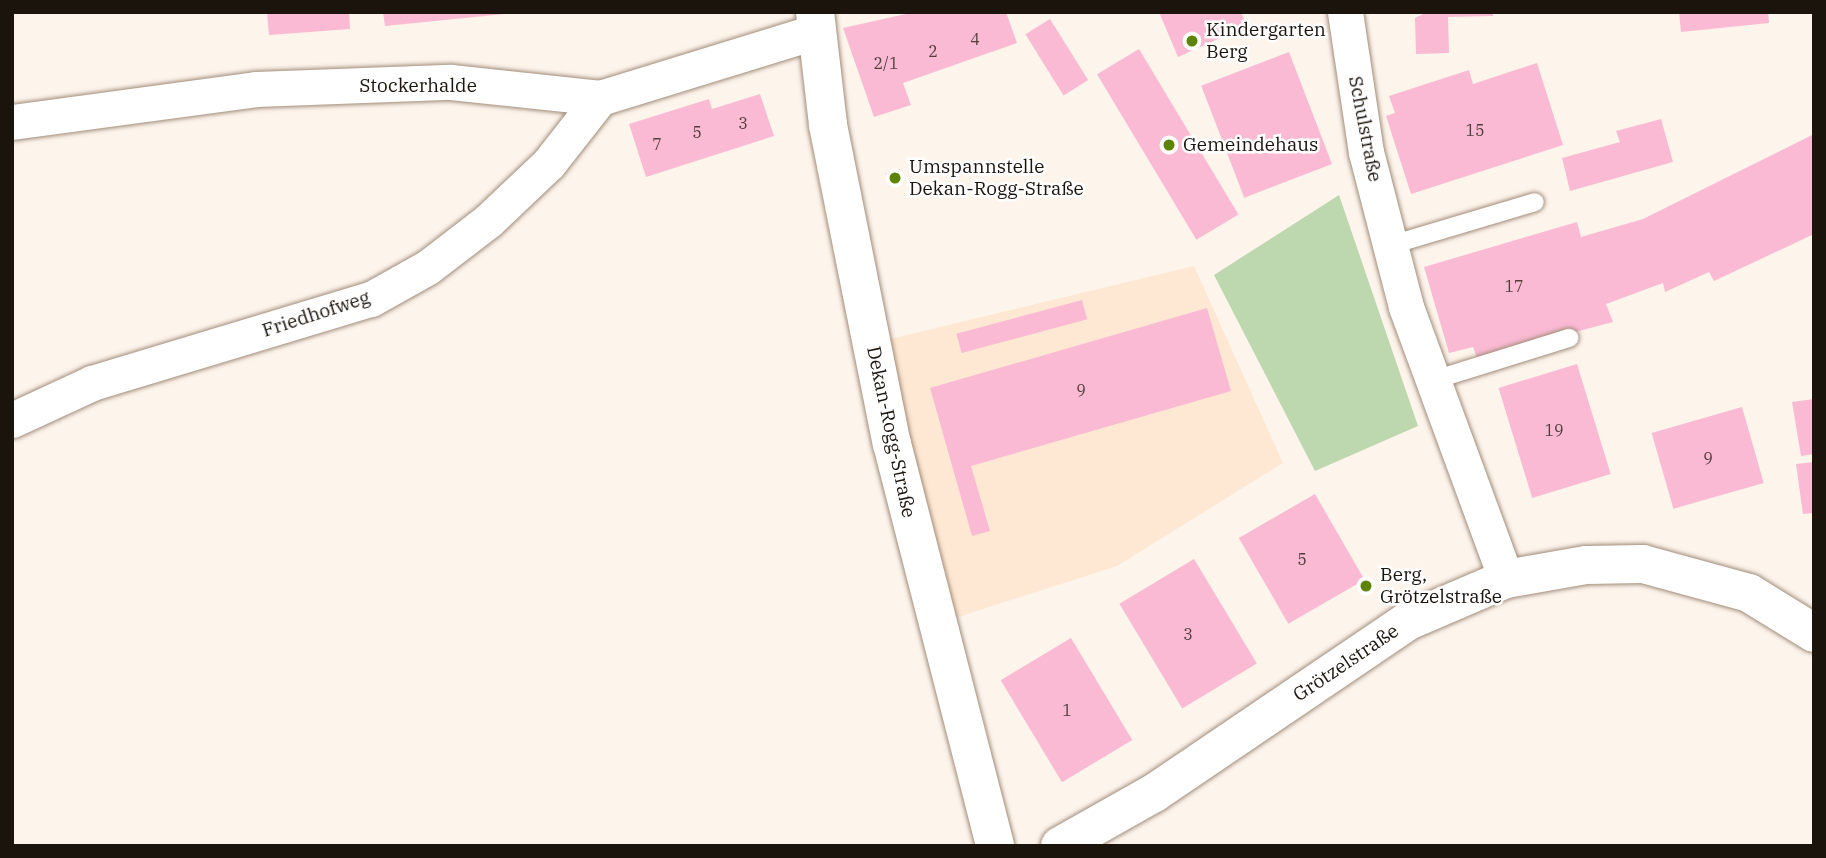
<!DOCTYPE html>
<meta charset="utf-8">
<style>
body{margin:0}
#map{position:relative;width:1826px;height:858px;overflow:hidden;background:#fdf4ec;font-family:"IBM Plex Serif",serif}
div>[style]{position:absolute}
.built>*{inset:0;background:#fee8d3}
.green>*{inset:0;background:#bdd7af}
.building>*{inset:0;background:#fabad3;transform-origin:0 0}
.roads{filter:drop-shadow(0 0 2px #a18d7a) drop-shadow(0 0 2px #a18d7a)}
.service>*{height:18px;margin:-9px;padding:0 9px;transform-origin:9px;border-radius:9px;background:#fff}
.minor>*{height:35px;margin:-17.5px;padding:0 17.5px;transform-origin:17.5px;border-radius:17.5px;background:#fff}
.tertiary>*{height:38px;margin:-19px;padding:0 19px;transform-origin:19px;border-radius:19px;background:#fff}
.dots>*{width:19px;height:19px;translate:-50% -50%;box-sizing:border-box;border:4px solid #fff;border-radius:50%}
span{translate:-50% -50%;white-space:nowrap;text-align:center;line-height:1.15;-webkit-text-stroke:5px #fff;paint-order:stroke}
.number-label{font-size:16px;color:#533e3e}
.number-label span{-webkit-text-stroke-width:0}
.poi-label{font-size:19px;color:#1b140d}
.left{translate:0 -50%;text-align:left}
.street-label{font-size:19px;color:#1b140d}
.frame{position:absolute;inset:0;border:14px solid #1b140d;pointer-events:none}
</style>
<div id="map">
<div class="built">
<div style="clip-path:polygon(1194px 266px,1283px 463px,1117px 566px,946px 621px,882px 341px)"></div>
</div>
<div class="green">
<div style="clip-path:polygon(1339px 195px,1418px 426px,1315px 471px,1214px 275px)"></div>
</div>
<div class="building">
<div style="clip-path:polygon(267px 12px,349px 12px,350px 29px,269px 35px)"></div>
<div style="clip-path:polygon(383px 12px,504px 12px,505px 14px,385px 26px)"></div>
<div style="clip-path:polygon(915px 12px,1006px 12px,1017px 43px,903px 83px,911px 105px,874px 117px,843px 28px)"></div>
<div style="clip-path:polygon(1159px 12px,1241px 12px,1247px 26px,1178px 57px)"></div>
<div style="clip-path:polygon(1427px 12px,1493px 12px,1493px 16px,1448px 17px,1449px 53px,1416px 54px,1415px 18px)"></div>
<div style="clip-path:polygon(1679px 12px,1768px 12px,1769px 23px,1681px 32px)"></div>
<div style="left:1050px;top:19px;width:72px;height:29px;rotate:58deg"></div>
<div style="left:1139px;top:49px;width:193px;height:49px;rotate:59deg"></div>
<div style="left:1289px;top:52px;width:120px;height:94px;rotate:69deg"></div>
<div style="clip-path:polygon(1537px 63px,1563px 145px,1411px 194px,1386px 116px,1395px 113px,1389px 96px,1469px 70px,1473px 84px)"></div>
<div style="clip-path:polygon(760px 94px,774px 136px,646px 177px,629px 124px,709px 99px,712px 109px)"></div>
<div style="clip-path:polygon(1661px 119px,1673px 162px,1570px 191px,1562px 158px,1620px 142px,1616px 131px)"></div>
<div style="clip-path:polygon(1814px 134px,1814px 234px,1714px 281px,1709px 272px,1665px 292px,1663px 283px,1606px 304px,1613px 322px,1477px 358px,1473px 347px,1449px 353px,1424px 267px,1577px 222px,1581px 237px,1643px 219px)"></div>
<div style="left:900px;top:169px;width:14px;height:15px;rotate:73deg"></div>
<div style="left:1082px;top:300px;width:20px;height:130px;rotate:75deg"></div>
<div style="clip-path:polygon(1207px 308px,1231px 391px,971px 466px,990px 531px,972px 536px,930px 388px)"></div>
<div style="left:1577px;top:364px;width:115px;height:82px;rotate:73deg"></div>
<div style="clip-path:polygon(1814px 399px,1814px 454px,1801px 456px,1792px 402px)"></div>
<div style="left:1742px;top:407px;width:79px;height:94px;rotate:74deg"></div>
<div style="clip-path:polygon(1814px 462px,1814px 513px,1803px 514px,1796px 464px)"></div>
<div style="left:1315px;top:494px;width:99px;height:88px;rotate:60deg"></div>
<div style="left:1194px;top:559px;width:122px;height:87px;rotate:59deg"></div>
<div style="left:1071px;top:638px;width:119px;height:82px;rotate:59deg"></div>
</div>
<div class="roads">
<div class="service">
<div style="left:1391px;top:245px;width:150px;rotate:-16.6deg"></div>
<div style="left:1431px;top:381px;width:145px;rotate:-17.3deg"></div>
</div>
<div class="minor">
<div style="left:1345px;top:12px;width:142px;rotate:81.5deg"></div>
<div style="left:1366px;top:152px;width:160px;rotate:75.5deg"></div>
<div style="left:1406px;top:307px;width:290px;rotate:69.8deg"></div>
<div style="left:12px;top:122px;width:246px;rotate:-7.7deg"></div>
<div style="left:256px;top:89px;width:195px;rotate:-2.1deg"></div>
<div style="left:451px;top:82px;width:150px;rotate:6.1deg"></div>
<div style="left:600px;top:98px;width:225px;rotate:-17.1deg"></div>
<div style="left:12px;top:420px;width:88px;rotate:-24.8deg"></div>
<div style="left:92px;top:383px;width:291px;rotate:-16.8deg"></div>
<div style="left:371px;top:299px;width:65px;rotate:-29.3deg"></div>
<div style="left:428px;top:267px;width:77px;rotate:-37.6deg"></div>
<div style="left:489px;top:220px;width:83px;rotate:-43.5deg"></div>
<div style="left:549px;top:163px;width:83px;rotate:-51.9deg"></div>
</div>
<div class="tertiary">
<div style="left:815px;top:12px;width:114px;rotate:83.4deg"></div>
<div style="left:828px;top:125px;width:325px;rotate:78.7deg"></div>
<div style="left:892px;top:444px;width:415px;rotate:75.6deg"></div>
<div style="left:1060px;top:846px;width:108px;rotate:-29.4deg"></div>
<div style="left:1154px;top:793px;width:307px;rotate:-34.1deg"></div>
<div style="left:1408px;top:621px;width:107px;rotate:-23.2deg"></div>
<div style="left:1506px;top:579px;width:81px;rotate:-9.9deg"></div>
<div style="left:1586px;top:565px;width:57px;rotate:-1deg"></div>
<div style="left:1643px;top:564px;width:110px;rotate:15.3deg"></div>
<div style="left:1749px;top:593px;width:76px;rotate:31.6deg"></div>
</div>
</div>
<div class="dots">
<div style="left:1192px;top:41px;background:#5d8301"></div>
<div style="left:1169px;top:145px;background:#5d8301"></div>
<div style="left:895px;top:178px;background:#5d8301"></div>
<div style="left:1366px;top:586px;background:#5d8301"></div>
</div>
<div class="number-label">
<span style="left:975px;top:39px">4</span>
<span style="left:933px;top:51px">2</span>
<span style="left:886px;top:63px">2/1</span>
<span style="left:743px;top:123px">3</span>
<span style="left:1475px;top:130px">15</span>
<span style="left:697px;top:132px">5</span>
<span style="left:657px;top:144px">7</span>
<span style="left:1514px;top:286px">17</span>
<span style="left:1081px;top:390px">9</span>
<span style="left:1554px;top:430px">19</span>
<span style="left:1708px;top:458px">9</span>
<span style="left:1302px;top:559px">5</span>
<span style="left:1188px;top:634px">3</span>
<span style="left:1067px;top:710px">1</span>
</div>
<div class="poi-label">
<span class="left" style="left:1206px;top:41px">Kindergarten<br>Berg</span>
<span class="left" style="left:1183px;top:145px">Gemeindehaus</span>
<span class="left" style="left:909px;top:178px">Umspannstelle<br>Dekan-Rogg-Straße</span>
<span class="left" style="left:1380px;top:586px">Berg,<br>Grötzelstraße</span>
</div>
<div class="street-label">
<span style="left:418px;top:86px">Stockerhalde</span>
<span style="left:1365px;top:129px;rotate:79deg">Schulstraße</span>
<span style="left:316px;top:314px;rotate:-18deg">Friedhofweg</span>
<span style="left:891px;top:432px;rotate:78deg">Dekan-Rogg-Straße</span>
<span style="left:1346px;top:663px;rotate:-34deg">Grötzelstraße</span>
</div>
<div class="frame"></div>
</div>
